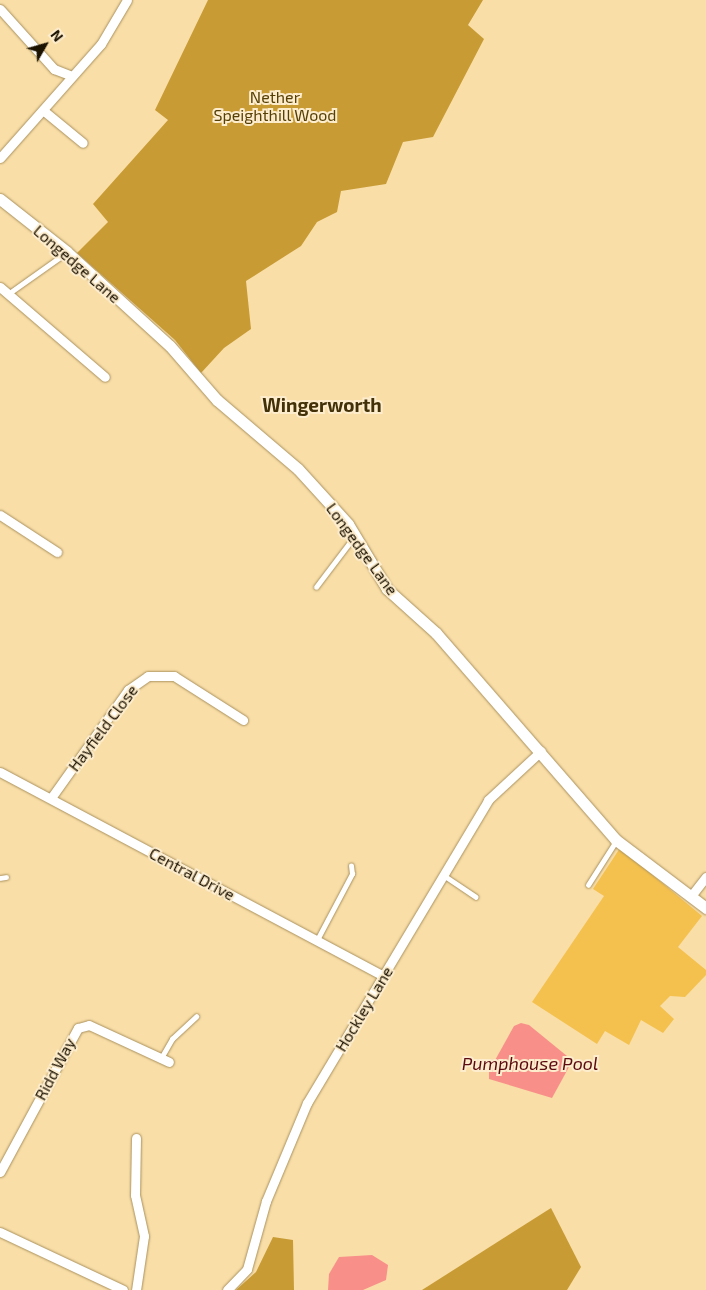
<!DOCTYPE html>
<style>
body{margin:0}
#map{position:relative;width:706px;height:1290px;overflow:hidden;background:#f9dea8;font-family:"Exo 2",sans-serif}
div>[style]{position:absolute}
.green>*{inset:0;background:#f4c14f}
.forest>*{inset:0;background:#c89b34}
.water>*{inset:0;background:#f89089}
.roads{filter:drop-shadow(0 0 1px #aa915d) drop-shadow(0 0 1px #aa915d)}
.service>*{height:4.5px;margin:-2.25px;padding:0 2.25px;transform-origin:2.25px;border-radius:2.25px;background:#fff}
.minor>*{height:9px;margin:-4.5px;padding:0 4.5px;transform-origin:4.5px;border-radius:4.5px;background:#fff}
.tertiary>*{height:11px;margin:-5.5px;padding:0 5.5px;transform-origin:5.5px;border-radius:5.5px;background:#fff}
span{translate:-50% -50%;white-space:nowrap;text-align:center;line-height:1.15;-webkit-text-stroke:4px #fdedcd;paint-order:stroke}
.park-label{font-size:16px;color:#563f04}
.street-label{font-size:16px;color:#1c1201}
.water-label{font-size:18px;color:#5c090f;font-style:italic}
.quarter-label{font-size:19px;color:#423108;font-weight:700}
.north{position:absolute;left:20px;top:20px;width:50px;height:50px;-webkit-text-stroke:4px #fdedcd;paint-order:stroke;rotate:52deg;font-size:14px;font-weight:700;line-height:20px;text-align:center;color:#1c1201}
.north::after{content:'';display:block;margin:auto;width:18px;height:22px;background:#1c1201;clip-path:polygon(50% 0,100% 100%,50% 72%,0 100%)}
</style>
<div id="map">
<div class="green">
<div style="clip-path:polygon(620px 848px,702px 916px,678px 947px,706px 970px,706px 975px,685px 997px,670px 996px,660px 1006px,674px 1019px,663px 1033px,641px 1020px,629px 1045px,605px 1031px,597px 1044px,532px 1002px,604px 896px,593px 889px)"></div>
</div>
<div class="forest">
<div style="clip-path:polygon(208px 0,483px 0,468px 25px,484px 39px,433px 137px,403px 142px,386px 184px,341px 191px,337px 212px,317px 222px,301px 246px,246px 281px,251px 329px,224px 348px,201px 373px,175px 340px,77px 253px,108px 222px,93px 204px,168px 120px,155px 110px)"></div>
<div style="clip-path:polygon(551px 1208px,581px 1267px,567px 1290px,422px 1290px)"></div>
<div style="clip-path:polygon(273px 1237px,293px 1240px,294px 1290px,236px 1290px,256px 1272px)"></div>
</div>
<div class="water">
<div style="clip-path:polygon(521px 1023px,529px 1025px,567px 1056px,569px 1067px,552px 1098px,489px 1079px,489px 1071px,514px 1026px)"></div>
<div style="clip-path:polygon(372px 1255px,388px 1265px,386px 1280px,363px 1290px,328px 1290px,329px 1274px,339px 1257px)"></div>
</div>
<div class="roads">
<div class="service">
<div style="left:8px;top:294px;width:71px;rotate:-35.3deg"></div>
<div style="left:316px;top:587px;width:63px;rotate:-52.8deg"></div>
<div style="left:445px;top:876px;width:37px;rotate:34deg"></div>
<div style="left:0;top:878px;width:6px;rotate:-9deg"></div>
<div style="left:588px;top:885px;width:52px;rotate:-57.5deg"></div>
<div style="left:317px;top:940px;width:75px;rotate:-62.1deg"></div>
<div style="left:352px;top:874px;width:8px;rotate:-97deg"></div>
<div style="left:161px;top:1058px;width:22px;rotate:-60deg"></div>
<div style="left:172px;top:1039px;width:33px;rotate:-43deg"></div>
</div>
<div class="minor">
<div style="left:0;top:9px;width:81px;rotate:48deg"></div>
<div style="left:54px;top:69px;width:17px;rotate:21deg"></div>
<div style="left:44px;top:111px;width:50px;rotate:39.4deg"></div>
<div style="left:0;top:158px;width:152px;rotate:-48.5deg"></div>
<div style="left:101px;top:44px;width:51px;rotate:-59.4deg"></div>
<div style="left:0;top:287px;width:138px;rotate:40.6deg"></div>
<div style="left:0;top:515px;width:68px;rotate:33deg"></div>
<div style="left:0;top:772px;width:435px;rotate:28deg"></div>
<div style="left:51px;top:798px;width:133px;rotate:-54.5deg"></div>
<div style="left:128px;top:690px;width:24px;rotate:-35deg"></div>
<div style="left:148px;top:676px;width:26px"></div>
<div style="left:174px;top:676px;width:82px;rotate:32.5deg"></div>
<div style="left:691px;top:896px;width:24px;rotate:-52deg"></div>
<div style="left:136px;top:1138px;width:57px;rotate:91deg"></div>
<div style="left:135px;top:1195px;width:42px;rotate:77.6deg"></div>
<div style="left:144px;top:1236px;width:55px;rotate:98.4deg"></div>
<div style="left:0;top:1172px;width:164px;rotate:-61.6deg"></div>
<div style="left:78px;top:1028px;width:11px;rotate:-15deg"></div>
<div style="left:89px;top:1025px;width:88px;rotate:24.8deg"></div>
<div style="left:0;top:1232px;width:136px;rotate:25.2deg"></div>
<div style="left:227px;top:1290px;width:29px;rotate:-46deg"></div>
<div style="left:247px;top:1269px;width:71px;rotate:-74.4deg"></div>
<div style="left:266px;top:1201px;width:106px;rotate:-67.3deg"></div>
<div style="left:307px;top:1103px;width:353px;rotate:-59.1deg"></div>
<div style="left:488px;top:800px;width:72px;rotate:-42.8deg"></div>
</div>
<div class="tertiary">
<div style="left:0;top:199px;width:85px;rotate:38.3deg"></div>
<div style="left:67px;top:252px;width:139px;rotate:42.4deg"></div>
<div style="left:170px;top:346px;width:72px;rotate:49deg"></div>
<div style="left:217px;top:400px;width:106px;rotate:40.4deg"></div>
<div style="left:298px;top:469px;width:74px;rotate:47.7deg"></div>
<div style="left:348px;top:524px;width:76px;rotate:59deg"></div>
<div style="left:387px;top:589px;width:66px;rotate:41.9deg"></div>
<div style="left:436px;top:633px;width:274px;rotate:49deg"></div>
<div style="left:616px;top:840px;width:113px;rotate:37.1deg"></div>
</div>
</div>
<div class="park-label">
<span style="left:275px;top:106px">Nether<br>Speighthill Wood</span>
</div>
<div class="street-label">
<span style="left:77px;top:264px;rotate:41deg">Longedge Lane</span>
<span style="left:362px;top:549px;rotate:54deg">Longedge Lane</span>
<span style="left:103px;top:728px;rotate:-53deg">Hayfield Close</span>
<span style="left:192px;top:874px;rotate:28deg">Central Drive</span>
<span style="left:364px;top:1009px;rotate:-59deg">Hockley Lane</span>
<span style="left:55px;top:1069px;rotate:-62deg">Ridd Way</span>
</div>
<div class="water-label">
<span style="left:530px;top:1063px">Pumphouse Pool</span>
</div>
<div class="quarter-label">
<span style="left:322px;top:405px">Wingerworth</span>
</div>
<div class="north">N</div>
</div>
